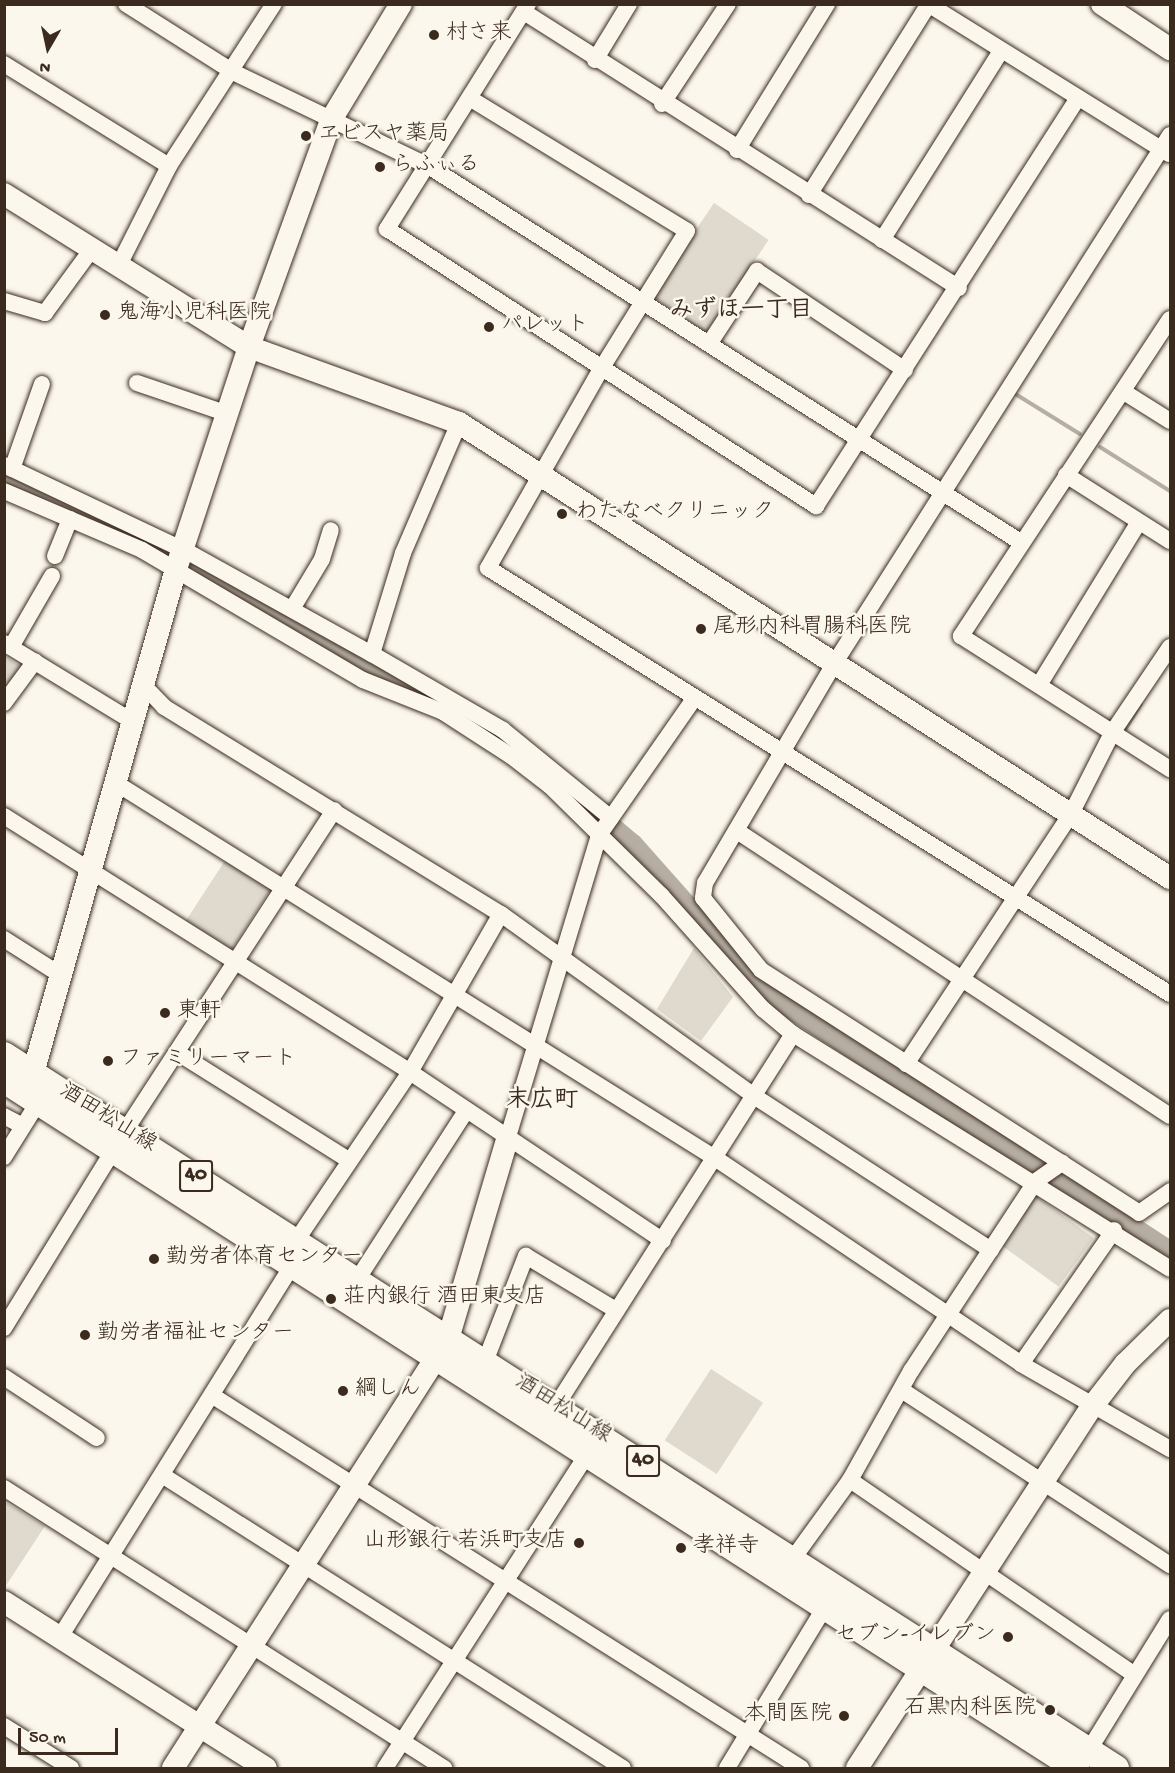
<!DOCTYPE html>
<meta charset="utf-8">
<style>
body{margin:0}
#map{position:relative;width:1175px;height:1773px;overflow:hidden;background:#fbf7ec;font-family:"Gochi Hand","Klee One",sans-serif}
div>[style]{position:absolute}
.green>*{inset:0;background:#dfd9ce;transform-origin:0 0}
.stream>*{height:4px;margin:-2px;padding:0 2px;transform-origin:2px;border-radius:2px;background:#b6aea2}
.river>*{height:24px;margin:-12px;padding:0 12px;transform-origin:12px;border-radius:12px;background:#b6aea2}
.roads{filter:drop-shadow(0 0 2px #3b2a1e) drop-shadow(0 0 2px #3b2a1e)}
.street>*{height:16px;margin:-8px;padding:0 8px;transform-origin:8px;border-radius:8px;background:#fbf7ec}
.secondary>*{height:22px;margin:-11px;padding:0 11px;transform-origin:11px;border-radius:11px;background:#fbf7ec}
.primary>*{height:26px;margin:-13px;padding:0 13px;transform-origin:13px;border-radius:13px;background:#fbf7ec}
.dots>*{width:16px;height:16px;translate:-50% -50%;box-sizing:border-box;border:3px solid #fbf7ec;border-radius:50%}
span{translate:-50% -50%;white-space:nowrap;text-align:center;line-height:1.15;-webkit-text-stroke:5px #fbf7ec;paint-order:stroke}
.shield-label span{padding:2px 4px;background:#fbf7ec;border:2px solid;border-radius:4px;-webkit-text-stroke-width:0}
.shield-label{font-size:21px;color:#3b2a1e;font-weight:700}
.poi-label{font-size:22px;color:#3b2a1e}
.left{translate:0 -50%;text-align:left}
.right{translate:-100% -50%;text-align:right}
.street-label{font-size:22px;color:#3b2a1e}
.neighbourhood-label{font-size:24px;color:#3b2a1e;font-weight:700}
.frame{position:absolute;inset:0;border:6px solid #3b2a1e;pointer-events:none}
.north{position:absolute;left:18px;top:18px;width:60px;height:60px;-webkit-text-stroke:4px #fbf7ec;paint-order:stroke;rotate:189deg;font-size:16px;font-weight:700;line-height:24px;text-align:center;color:#3b2a1e}
.north::after{content:'';display:block;margin:auto;width:21px;height:27px;background:#3b2a1e;clip-path:polygon(50% 0,100% 100%,50% 72%,0 100%)}
.scale{position:absolute;left:18px;top:1728px;width:100px;height:27px;box-sizing:border-box;border:3px solid #3b2a1e;border-top:0;padding-left:8px;font-size:18px;line-height:21px;white-space:nowrap;color:#3b2a1e;-webkit-text-stroke:4px #fbf7ec;paint-order:stroke}
</style>
<div id="map">
<div class="green">
<div style="left:714px;top:203px;width:66px;height:112px;rotate:34deg"></div>
<div style="clip-path:polygon(5px 656px,20px 666px,5px 691px)"></div>
<div style="left:226px;top:859px;width:54px;height:80px;rotate:33deg"></div>
<div style="clip-path:polygon(694px 948px,733px 997px,701px 1041px,657px 1009px)"></div>
<div style="left:1029px;top:1191px;width:80px;height:60px;rotate:36deg"></div>
<div style="left:711px;top:1369px;width:62px;height:85px;rotate:33deg"></div>
<div style="clip-path:polygon(5px 1502px,45px 1526px,5px 1587px)"></div>
</div>
<div class="stream">
<div style="left:1017px;top:395px;width:74px;rotate:31.8deg"></div>
<div style="left:1100px;top:447px;width:83px;rotate:32.2deg"></div>
<div style="left:1126px;top:728px;width:28px;rotate:-58deg"></div>
<div style="left:906px;top:1081px;width:3px;rotate:-72deg"></div>
</div>
<div class="river">
<div style="left:4px;top:482px;width:163px;rotate:22deg"></div>
<div style="left:155px;top:543px;width:327px;rotate:29.9deg"></div>
<div style="left:588px;top:809px;width:57px;rotate:40.1deg"></div>
<div style="left:632px;top:846px;width:181px;rotate:48.4deg"></div>
<div style="left:752px;top:981px;width:499px;rotate:33.1deg"></div>
</div>
<div class="roads">
<div class="street">
<div style="left:126px;top:4px;width:127px;rotate:32.4deg"></div>
<div style="left:233px;top:72px;width:219px;rotate:25.7deg"></div>
<div style="left:430px;top:167px;width:701px;rotate:32.42deg"></div>
<div style="left:528px;top:4px;width:266px;rotate:122.1deg"></div>
<div style="left:387px;top:229px;width:511px;rotate:32.85deg"></div>
<div style="left:816px;top:506px;width:481px;rotate:-57.3deg"></div>
<div style="left:928px;top:4px;width:284px;rotate:31.9deg"></div>
<div style="left:524px;top:12px;width:515px;rotate:32.39deg"></div>
<div style="left:595px;top:60px;width:66px;rotate:-58.7deg"></div>
<div style="left:4px;top:64px;width:194px;rotate:31.7deg"></div>
<div style="left:471px;top:99px;width:253px;rotate:31.4deg"></div>
<div style="left:687px;top:231px;width:163px;rotate:121.9deg"></div>
<div style="left:601px;top:369px;width:229px;rotate:119.6deg"></div>
<div style="left:488px;top:568px;width:804px;rotate:31.99deg"></div>
<div style="left:662px;top:104px;width:120px;rotate:-56.6deg"></div>
<div style="left:1170px;top:135px;width:627px;rotate:122.42deg"></div>
<div style="left:834px;top:664px;width:254px;rotate:120.5deg"></div>
<div style="left:705px;top:883px;width:15px;rotate:98deg"></div>
<div style="left:703px;top:898px;width:92px;rotate:51.1deg"></div>
<div style="left:761px;top:970px;width:449px;rotate:32.7deg"></div>
<div style="left:1139px;top:1213px;width:38px;rotate:-35deg"></div>
<div style="left:737px;top:150px;width:172px;rotate:-58.3deg"></div>
<div style="left:809px;top:195px;width:224px;rotate:-57.9deg"></div>
<div style="left:882px;top:240px;width:223px;rotate:-57.8deg"></div>
<div style="left:119px;top:265px;width:111px;rotate:-63.2deg"></div>
<div style="left:169px;top:166px;width:193px;rotate:-57.1deg"></div>
<div style="left:4px;top:301px;width:43px;rotate:16.3deg"></div>
<div style="left:45px;top:313px;width:79px;rotate:-53.7deg"></div>
<div style="left:1170px;top:319px;width:380px;rotate:123.4deg"></div>
<div style="left:961px;top:636px;width:248px;rotate:32.5deg"></div>
<div style="left:711px;top:341px;width:84px;rotate:-56.7deg"></div>
<div style="left:757px;top:271px;width:178px;rotate:33.8deg"></div>
<div style="left:137px;top:383px;width:96px;rotate:18.8deg"></div>
<div style="left:1124px;top:392px;width:54px;rotate:32.2deg"></div>
<div style="left:4px;top:465px;width:201px;rotate:25.3deg"></div>
<div style="left:186px;top:551px;width:213px;rotate:29deg"></div>
<div style="left:372px;top:654px;width:151px;rotate:30.1deg"></div>
<div style="left:503px;top:730px;width:139px;rotate:39.2deg"></div>
<div style="left:12px;top:469px;width:90px;rotate:-70.6deg"></div>
<div style="left:1066px;top:475px;width:123px;rotate:32.4deg"></div>
<div style="left:4px;top:491px;width:150px;rotate:23.1deg"></div>
<div style="left:142px;top:550px;width:256px;rotate:30.5deg"></div>
<div style="left:363px;top:680px;width:86px;rotate:21.8deg"></div>
<div style="left:443px;top:712px;width:81px;rotate:32.9deg"></div>
<div style="left:511px;top:756px;width:49px;rotate:37.6deg"></div>
<div style="left:550px;top:786px;width:156px;rotate:44.5deg"></div>
<div style="left:661px;top:895px;width:153px;rotate:48.2deg"></div>
<div style="left:763px;top:1009px;width:39px;rotate:40deg"></div>
<div style="left:793px;top:1034px;width:444px;rotate:31.9deg"></div>
<div style="left:55px;top:556px;width:40px;rotate:-68deg"></div>
<div style="left:292px;top:609px;width:58px;rotate:-59deg"></div>
<div style="left:322px;top:559px;width:30px;rotate:-73deg"></div>
<div style="left:4px;top:643px;width:153px;rotate:31.4deg"></div>
<div style="left:11px;top:647px;width:82px;rotate:-60deg"></div>
<div style="left:372px;top:654px;width:106px;rotate:-72.9deg"></div>
<div style="left:403px;top:553px;width:142px;rotate:-66.7deg"></div>
<div style="left:1039px;top:685px;width:191px;rotate:-58.5deg"></div>
<div style="left:145px;top:687px;width:28px;rotate:46deg"></div>
<div style="left:164px;top:707px;width:395px;rotate:31.6deg"></div>
<div style="left:501px;top:914px;width:315px;rotate:35.7deg"></div>
<div style="left:757px;top:1098px;width:279px;rotate:33deg"></div>
<div style="left:4px;top:703px;width:52px;rotate:-53.6deg"></div>
<div style="left:119px;top:785px;width:703px;rotate:32.04deg"></div>
<div style="left:715px;top:1158px;width:369px;rotate:33.9deg"></div>
<div style="left:1021px;top:1364px;width:172px;rotate:29.7deg"></div>
<div style="left:4px;top:816px;width:480px;rotate:32.2deg"></div>
<div style="left:410px;top:1072px;width:304px;rotate:33.7deg"></div>
<div style="left:737px;top:831px;width:518px;rotate:33.35deg"></div>
<div style="left:4px;top:939px;width:69px;rotate:32.5deg"></div>
<div style="left:178px;top:1053px;width:199px;rotate:32.1deg"></div>
<div style="left:906px;top:1064px;width:302px;rotate:-56.6deg"></div>
<div style="left:1072px;top:812px;width:89px;rotate:-63.1deg"></div>
<div style="left:1112px;top:733px;width:104px;rotate:-56deg"></div>
<div style="left:4px;top:1116px;width:21px;rotate:28deg"></div>
<div style="left:125px;top:1131px;width:383px;rotate:-56.9deg"></div>
<div style="left:507px;top:1140px;width:319px;rotate:-73.2deg"></div>
<div style="left:599px;top:835px;width:166px;rotate:-55.1deg"></div>
<div style="left:4px;top:1157px;width:66px;rotate:-58deg"></div>
<div style="left:296px;top:1241px;width:204px;rotate:-56deg"></div>
<div style="left:410px;top:1072px;width:182px;rotate:-60.1deg"></div>
<div style="left:357px;top:1280px;width:201px;rotate:-57.2deg"></div>
<div style="left:4px;top:1328px;width:210px;rotate:-58.4deg"></div>
<div style="left:485px;top:1362px;width:114px;rotate:-68.9deg"></div>
<div style="left:526px;top:1256px;width:105px;rotate:31deg"></div>
<div style="left:1021px;top:1364px;width:163px;rotate:-55.2deg"></div>
<div style="left:4px;top:1377px;width:111px;rotate:33.3deg"></div>
<div style="left:903px;top:1391px;width:319px;rotate:33.1deg"></div>
<div style="left:213px;top:1396px;width:696px;rotate:32.32deg"></div>
<div style="left:556px;top:1406px;width:441px;rotate:-57.5deg"></div>
<div style="left:162px;top:1475px;width:546px;rotate:32.44deg"></div>
<div style="left:850px;top:1480px;width:345px;rotate:34.4deg"></div>
<div style="left:4px;top:1488px;width:522px;rotate:32.47deg"></div>
<div style="left:792px;top:1560px;width:99px;rotate:-54.1deg"></div>
<div style="left:850px;top:1480px;width:125px;rotate:-60.8deg"></div>
<div style="left:911px;top:1371px;width:227px;rotate:-56.7deg"></div>
<div style="left:1036px;top:1181px;width:32px;rotate:-35deg"></div>
<div style="left:60px;top:1637px;width:438px;rotate:-58deg"></div>
<div style="left:4px;top:1726px;width:79px;rotate:32.1deg"></div>
<div style="left:1084px;top:1758px;width:163px;rotate:-58.3deg"></div>
<div style="left:385px;top:1768px;width:377px;rotate:-57.2deg"></div>
<div style="left:727px;top:1768px;width:188px;rotate:-58.7deg"></div>
</div>
<div class="secondary">
<div style="left:1102px;top:4px;width:82px;rotate:33.5deg"></div>
<div style="left:4px;top:194px;width:289px;rotate:32deg"></div>
<div style="left:249px;top:347px;width:223px;rotate:19.9deg"></div>
<div style="left:459px;top:423px;width:844px;rotate:32.62deg"></div>
<div style="left:37px;top:1091px;width:18px;rotate:-103deg"></div>
<div style="left:33px;top:1073px;width:524px;rotate:-74.16deg"></div>
<div style="left:176px;top:569px;width:234px;rotate:-71.8deg"></div>
<div style="left:249px;top:347px;width:241px;rotate:-70.1deg"></div>
<div style="left:331px;top:120px;width:135px;rotate:-58.9deg"></div>
<div style="left:4px;top:1602px;width:310px;rotate:32.4deg"></div>
<div style="left:173px;top:1768px;width:510px;rotate:-57.34deg"></div>
<div style="left:448px;top:1339px;width:208px;rotate:-73.5deg"></div>
<div style="left:857px;top:1768px;width:429px;rotate:-57deg"></div>
<div style="left:1091px;top:1408px;width:56px;rotate:-52.3deg"></div>
<div style="left:1125px;top:1364px;width:63px;rotate:-44.4deg"></div>
</div>
<div class="primary">
<div style="left:4px;top:1055px;width:1321px;rotate:32.67deg"></div>
<div style="left:4px;top:1080px;width:1274px;rotate:32.69deg"></div>
</div>
</div>
<div class="dots">
<div style="left:434px;top:35px;background:#3b2a1e"></div>
<div style="left:306px;top:136px;background:#3b2a1e"></div>
<div style="left:380px;top:167px;background:#3b2a1e"></div>
<div style="left:105px;top:315px;background:#3b2a1e"></div>
<div style="left:489px;top:327px;background:#3b2a1e"></div>
<div style="left:562px;top:514px;background:#3b2a1e"></div>
<div style="left:701px;top:629px;background:#3b2a1e"></div>
<div style="left:165px;top:1013px;background:#3b2a1e"></div>
<div style="left:108px;top:1061px;background:#3b2a1e"></div>
<div style="left:154px;top:1259px;background:#3b2a1e"></div>
<div style="left:331px;top:1299px;background:#3b2a1e"></div>
<div style="left:85px;top:1335px;background:#3b2a1e"></div>
<div style="left:343px;top:1391px;background:#3b2a1e"></div>
<div style="left:579px;top:1543px;background:#3b2a1e"></div>
<div style="left:681px;top:1548px;background:#3b2a1e"></div>
<div style="left:1008px;top:1637px;background:#3b2a1e"></div>
<div style="left:1050px;top:1710px;background:#3b2a1e"></div>
<div style="left:844px;top:1716px;background:#3b2a1e"></div>
</div>
<div class="shield-label">
<span style="left:196px;top:1176px">40</span>
<span style="left:643px;top:1461px">40</span>
</div>
<div class="poi-label">
<span class="left" style="left:446px;top:35px">村さ来</span>
<span class="left" style="left:318px;top:136px">ヱビスヤ薬局</span>
<span class="left" style="left:392px;top:167px">らふぃる</span>
<span class="left" style="left:117px;top:315px">鬼海小児科医院</span>
<span class="left" style="left:501px;top:327px">パレット</span>
<span class="left" style="left:576px;top:514px">わたなべクリニック</span>
<span class="left" style="left:713px;top:629px">尾形内科胃腸科医院</span>
<span class="left" style="left:177px;top:1013px">東軒</span>
<span class="left" style="left:120px;top:1061px">ファミリーマート</span>
<span class="left" style="left:166px;top:1259px">勤労者体育センター</span>
<span class="left" style="left:343px;top:1299px">荘内銀行 酒田東支店</span>
<span class="left" style="left:97px;top:1335px">勤労者福祉センター</span>
<span class="left" style="left:355px;top:1391px">綱しん</span>
<span class="right" style="left:567px;top:1543px">山形銀行 若浜町支店</span>
<span class="left" style="left:693px;top:1548px">孝祥寺</span>
<span class="right" style="left:996px;top:1637px">セブン-イレブン</span>
<span class="right" style="left:1036px;top:1710px">石黒内科医院</span>
<span class="right" style="left:832px;top:1716px">本間医院</span>
</div>
<div class="street-label">
<span style="left:107px;top:1119px;rotate:32deg">酒田松山線</span>
<span style="left:562px;top:1410px;rotate:32deg">酒田松山線</span>
</div>
<div class="neighbourhood-label">
<span style="left:741px;top:312px">みずほ一丁目</span>
<span style="left:542px;top:1102px">末広町</span>
</div>
<div class="frame"></div>
<div class="north">N</div>
<div class="scale">50 m</div>
</div>
